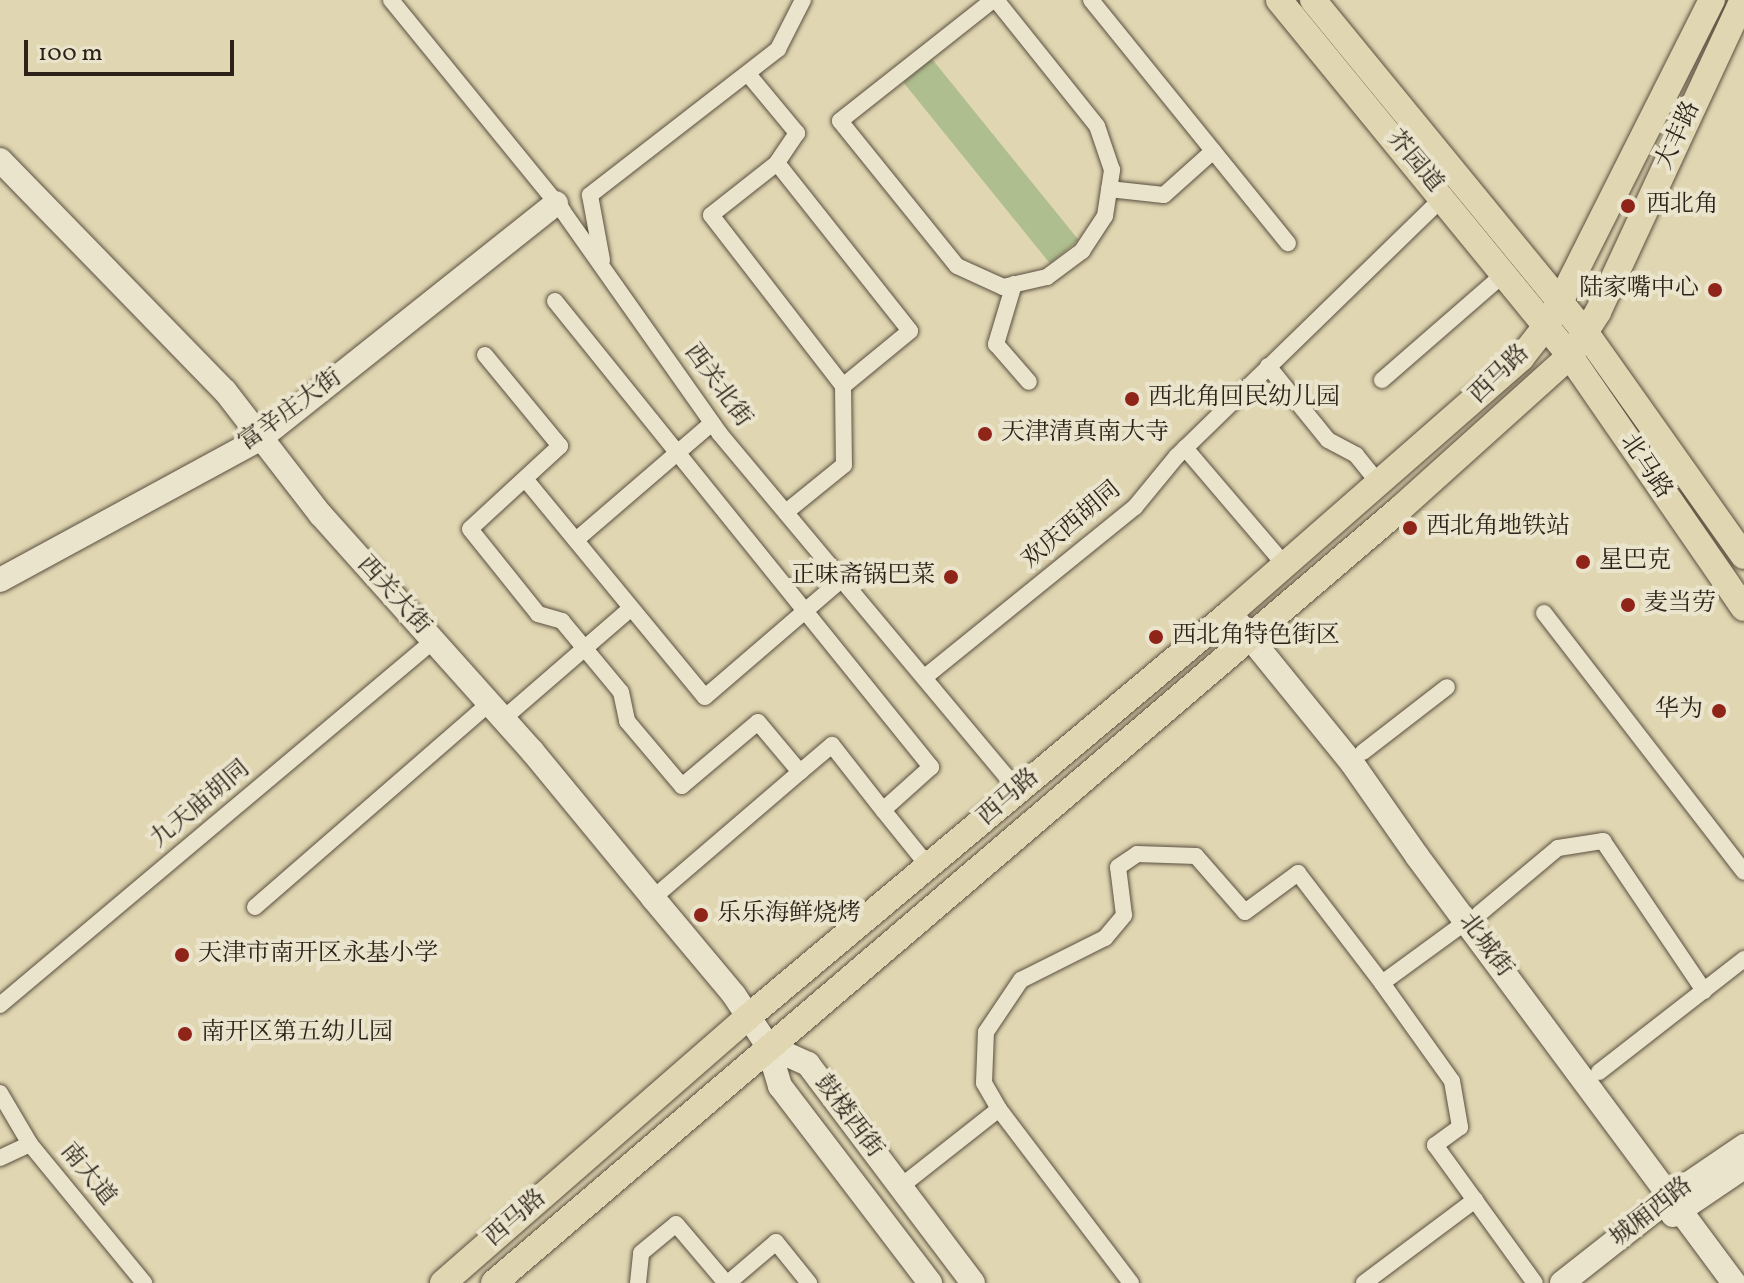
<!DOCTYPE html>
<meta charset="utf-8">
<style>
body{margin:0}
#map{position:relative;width:1744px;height:1283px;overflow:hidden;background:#e0d6b1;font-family:Vollkorn,"Noto Serif SC",serif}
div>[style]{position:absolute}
.green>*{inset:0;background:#afbe8e;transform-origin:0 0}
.roads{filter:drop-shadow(0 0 2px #5a4f40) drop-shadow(0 0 2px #5a4f40)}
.street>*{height:16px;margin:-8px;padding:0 8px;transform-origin:8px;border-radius:8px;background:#ebe4cc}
.secondary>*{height:24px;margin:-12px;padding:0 12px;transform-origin:12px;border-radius:12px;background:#ebe4cc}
.primary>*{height:26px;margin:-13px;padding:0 13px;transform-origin:13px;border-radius:13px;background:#e0d6b1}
.dots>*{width:22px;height:22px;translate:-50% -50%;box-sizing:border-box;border:4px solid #ebe4cc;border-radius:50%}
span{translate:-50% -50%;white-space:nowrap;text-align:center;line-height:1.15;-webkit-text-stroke:8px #ebe4cc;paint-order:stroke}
.street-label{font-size:24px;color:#2d221a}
.poi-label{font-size:24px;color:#2d221a}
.left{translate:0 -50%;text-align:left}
.right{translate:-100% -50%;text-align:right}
.scale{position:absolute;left:24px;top:40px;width:210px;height:36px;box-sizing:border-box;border:4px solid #2d221a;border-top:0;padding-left:10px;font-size:24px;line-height:28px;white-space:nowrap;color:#2d221a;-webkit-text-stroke:6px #ebe4cc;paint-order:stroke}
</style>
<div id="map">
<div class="green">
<div style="left:932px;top:59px;width:233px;height:37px;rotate:51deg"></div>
</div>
<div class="roads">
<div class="street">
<div style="left:391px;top:0;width:271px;rotate:50.8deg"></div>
<div style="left:562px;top:210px;width:274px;rotate:54.8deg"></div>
<div style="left:720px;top:434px;width:464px;rotate:50.1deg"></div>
<div style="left:993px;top:0;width:195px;rotate:141.7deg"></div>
<div style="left:840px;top:121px;width:186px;rotate:51.1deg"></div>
<div style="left:957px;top:266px;width:51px;rotate:24.5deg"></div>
<div style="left:1003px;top:287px;width:45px;rotate:-12.8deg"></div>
<div style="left:1047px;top:277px;width:44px;rotate:-36.6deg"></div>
<div style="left:1082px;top:251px;width:42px;rotate:-56.7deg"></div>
<div style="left:1105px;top:216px;width:47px;rotate:-81.3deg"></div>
<div style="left:1112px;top:170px;width:46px;rotate:-108.8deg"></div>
<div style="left:1097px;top:126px;width:161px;rotate:-128.7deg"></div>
<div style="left:1091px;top:0;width:313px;rotate:51deg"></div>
<div style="left:748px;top:74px;width:77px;rotate:50.3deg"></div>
<div style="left:797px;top:133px;width:36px;rotate:124deg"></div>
<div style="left:777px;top:163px;width:84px;rotate:141.8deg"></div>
<div style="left:711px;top:215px;width:216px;rotate:52.3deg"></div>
<div style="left:843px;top:386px;width:79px;rotate:89.3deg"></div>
<div style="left:844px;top:465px;width:75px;rotate:141deg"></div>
<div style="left:777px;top:163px;width:214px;rotate:51.6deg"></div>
<div style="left:910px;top:331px;width:87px;rotate:140.6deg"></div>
<div style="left:1109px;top:189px;width:55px;rotate:6.2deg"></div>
<div style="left:1164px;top:195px;width:66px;rotate:-41.9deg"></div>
<div style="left:602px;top:260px;width:66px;rotate:-100.5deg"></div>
<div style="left:590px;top:195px;width:238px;rotate:-37.8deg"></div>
<div style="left:778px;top:49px;width:55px;rotate:-63deg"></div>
<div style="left:1014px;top:284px;width:63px;rotate:106.7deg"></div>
<div style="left:996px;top:344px;width:50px;rotate:49deg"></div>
<div style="left:555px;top:301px;width:599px;rotate:51.1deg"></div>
<div style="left:931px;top:767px;width:64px;rotate:138.1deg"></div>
<div style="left:883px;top:810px;width:73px;rotate:51.1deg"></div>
<div style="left:485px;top:355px;width:118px;rotate:50.5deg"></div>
<div style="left:560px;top:446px;width:122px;rotate:137.3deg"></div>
<div style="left:470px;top:529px;width:109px;rotate:51.3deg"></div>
<div style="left:538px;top:614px;width:25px;rotate:16deg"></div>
<div style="left:562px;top:621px;width:92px;rotate:50.3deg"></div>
<div style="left:621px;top:692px;width:30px;rotate:78deg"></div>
<div style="left:627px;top:721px;width:85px;rotate:49.8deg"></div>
<div style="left:682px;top:786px;width:99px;rotate:-40.1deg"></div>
<div style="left:758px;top:722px;width:65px;rotate:50deg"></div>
<div style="left:800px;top:772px;width:42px;rotate:-40.2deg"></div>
<div style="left:832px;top:745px;width:83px;rotate:51.9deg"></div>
<div style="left:1268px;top:366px;width:95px;rotate:51deg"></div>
<div style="left:1328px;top:440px;width:32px;rotate:28deg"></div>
<div style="left:1356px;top:455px;width:36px;rotate:51deg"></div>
<div style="left:1382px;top:380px;width:163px;rotate:-41deg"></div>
<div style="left:1185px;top:448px;width:154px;rotate:49.5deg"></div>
<div style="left:526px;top:480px;width:281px;rotate:50.5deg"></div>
<div style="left:705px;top:697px;width:181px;rotate:-40.7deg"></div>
<div style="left:576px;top:540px;width:179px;rotate:-40.7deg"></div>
<div style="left:1544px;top:613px;width:327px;rotate:52.3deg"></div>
<div style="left:925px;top:677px;width:270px;rotate:-39deg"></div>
<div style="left:1135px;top:507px;width:65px;rotate:-50.6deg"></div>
<div style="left:1176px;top:457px;width:373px;rotate:-44.2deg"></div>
<div style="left:503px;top:719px;width:169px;rotate:-40.9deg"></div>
<div style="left:1363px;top:752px;width:106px;rotate:-37.7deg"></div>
<div style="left:653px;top:898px;width:194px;rotate:-40.6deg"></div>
<div style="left:255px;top:907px;width:311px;rotate:-41deg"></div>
<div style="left:1479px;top:914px;width:103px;rotate:-39.9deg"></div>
<div style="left:1558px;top:848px;width:46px;rotate:-8.8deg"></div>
<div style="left:1603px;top:841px;width:181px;rotate:56deg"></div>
<div style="left:1467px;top:921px;width:105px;rotate:143.9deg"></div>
<div style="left:1382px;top:983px;width:120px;rotate:54.5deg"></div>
<div style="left:1452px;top:1081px;width:47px;rotate:80.1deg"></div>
<div style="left:1460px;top:1127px;width:31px;rotate:144deg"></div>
<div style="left:1435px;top:1145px;width:170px;rotate:54.1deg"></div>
<div style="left:0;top:1005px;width:566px;rotate:-40.05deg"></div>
<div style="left:1599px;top:1072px;width:184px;rotate:-37.9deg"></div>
<div style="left:0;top:1093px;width:59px;rotate:59.5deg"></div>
<div style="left:30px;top:1144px;width:180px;rotate:50.6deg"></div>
<div style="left:0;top:1158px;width:33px;rotate:-25deg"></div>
<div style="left:900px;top:1187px;width:126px;rotate:-38.2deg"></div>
<div style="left:638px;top:1283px;width:30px;rotate:-84deg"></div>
<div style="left:641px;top:1253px;width:45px;rotate:-39.6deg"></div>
<div style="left:676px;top:1224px;width:77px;rotate:49.7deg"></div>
<div style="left:728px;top:1283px;width:63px;rotate:-40.5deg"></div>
<div style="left:776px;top:1242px;width:53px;rotate:51.2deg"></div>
<div style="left:1131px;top:1283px;width:218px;rotate:-127.2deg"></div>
<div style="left:999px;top:1109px;width:30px;rotate:-120deg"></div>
<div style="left:984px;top:1083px;width:51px;rotate:-87.8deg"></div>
<div style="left:986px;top:1032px;width:63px;rotate:-56.1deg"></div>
<div style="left:1021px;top:980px;width:94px;rotate:-26.6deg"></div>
<div style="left:1105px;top:938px;width:30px;rotate:-50deg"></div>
<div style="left:1124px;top:915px;width:48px;rotate:-97.1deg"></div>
<div style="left:1118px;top:867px;width:23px;rotate:-34deg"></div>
<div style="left:1137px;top:854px;width:59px;rotate:1.9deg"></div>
<div style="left:1196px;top:856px;width:74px;rotate:48.8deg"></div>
<div style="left:1245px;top:912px;width:66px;rotate:-36.3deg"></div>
<div style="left:1298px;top:873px;width:138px;rotate:52.6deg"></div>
<div style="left:1364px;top:1283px;width:139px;rotate:-36.8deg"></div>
</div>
<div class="secondary">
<div style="left:0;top:160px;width:322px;rotate:45.8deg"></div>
<div style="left:225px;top:391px;width:157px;rotate:52.3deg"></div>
<div style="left:321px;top:515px;width:317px;rotate:48.2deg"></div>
<div style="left:532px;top:751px;width:190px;rotate:50.5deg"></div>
<div style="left:653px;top:898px;width:126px;rotate:50.1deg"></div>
<div style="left:734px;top:995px;width:61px;rotate:56.3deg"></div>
<div style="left:768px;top:1046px;width:42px;rotate:73.3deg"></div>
<div style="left:780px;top:1086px;width:248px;rotate:52.7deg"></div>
<div style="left:0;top:580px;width:297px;rotate:-28.5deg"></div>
<div style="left:261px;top:438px;width:377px;rotate:-38.5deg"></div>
<div style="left:1230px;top:613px;width:193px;rotate:50.9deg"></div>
<div style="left:1352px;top:763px;width:113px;rotate:55deg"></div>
<div style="left:1417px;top:856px;width:532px;rotate:53.41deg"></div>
<div style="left:768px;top:1046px;width:44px;rotate:24.2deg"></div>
<div style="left:808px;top:1064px;width:274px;rotate:53deg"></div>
<div style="left:1673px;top:1215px;width:86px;rotate:-34.1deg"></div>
<div style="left:1562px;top:1283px;width:155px;rotate:-38.2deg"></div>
<div style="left:1684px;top:1187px;width:73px;rotate:-34.3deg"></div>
</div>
<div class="primary">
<div style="left:1279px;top:0;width:460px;rotate:50.7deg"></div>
<div style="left:1570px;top:356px;width:306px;rotate:55.4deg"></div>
<div style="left:1313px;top:0;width:431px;rotate:50.7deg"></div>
<div style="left:1586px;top:333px;width:273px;rotate:54.7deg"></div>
<div style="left:443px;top:1283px;width:405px;rotate:-41.1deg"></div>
<div style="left:748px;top:1017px;width:629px;rotate:-39.97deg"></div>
<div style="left:1230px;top:613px;width:387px;rotate:-41.2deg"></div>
<div style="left:1521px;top:358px;width:41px;rotate:-52deg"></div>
<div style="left:1546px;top:326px;width:30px;rotate:-60deg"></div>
<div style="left:1561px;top:300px;width:336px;rotate:-63.3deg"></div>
<div style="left:494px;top:1283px;width:1193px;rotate:-40.51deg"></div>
<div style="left:1401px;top:508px;width:227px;rotate:-42deg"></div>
<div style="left:1570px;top:356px;width:52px;rotate:-57.5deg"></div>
<div style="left:1598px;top:312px;width:344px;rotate:-65.1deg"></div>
</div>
</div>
<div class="dots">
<div style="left:1628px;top:206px;background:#8f2418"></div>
<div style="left:1715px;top:290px;background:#8f2418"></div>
<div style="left:1132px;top:399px;background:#8f2418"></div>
<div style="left:985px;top:434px;background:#8f2418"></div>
<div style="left:1410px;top:528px;background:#8f2418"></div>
<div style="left:1583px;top:562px;background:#8f2418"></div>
<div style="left:951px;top:577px;background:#8f2418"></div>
<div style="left:1628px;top:605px;background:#8f2418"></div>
<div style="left:1156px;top:637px;background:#8f2418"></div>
<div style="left:1719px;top:711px;background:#8f2418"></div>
<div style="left:701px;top:915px;background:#8f2418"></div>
<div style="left:182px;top:955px;background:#8f2418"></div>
<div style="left:185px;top:1034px;background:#8f2418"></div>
</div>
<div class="street-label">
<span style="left:1679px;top:136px;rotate:-65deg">大丰路</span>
<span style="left:1414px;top:162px;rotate:50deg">芥园道</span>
<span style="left:1500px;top:375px;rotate:-44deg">西马路</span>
<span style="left:717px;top:386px;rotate:54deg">西关北街</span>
<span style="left:291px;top:411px;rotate:-36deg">富辛庄大街</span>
<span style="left:1645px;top:467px;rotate:56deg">北马路</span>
<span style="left:1072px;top:526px;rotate:-40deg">欢庆西胡同</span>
<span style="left:393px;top:596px;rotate:48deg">西关大街</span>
<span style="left:1009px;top:798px;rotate:-41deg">西马路</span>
<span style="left:201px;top:805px;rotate:-40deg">九天庙胡同</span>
<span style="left:1485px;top:946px;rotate:53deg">北城街</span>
<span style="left:848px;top:1117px;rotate:53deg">鼓楼西街</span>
<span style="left:87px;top:1175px;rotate:51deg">南大道</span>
<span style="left:1652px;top:1213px;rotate:-38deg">城厢西路</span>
<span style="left:516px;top:1219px;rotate:-41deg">西马路</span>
</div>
<div class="poi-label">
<span class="left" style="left:1646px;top:206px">西北角</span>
<span class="right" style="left:1699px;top:290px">陆家嘴中心</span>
<span class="left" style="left:1148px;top:399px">西北角回民幼儿园</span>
<span class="left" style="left:1001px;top:434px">天津清真南大寺</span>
<span class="left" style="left:1426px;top:528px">西北角地铁站</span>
<span class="left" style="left:1599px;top:562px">星巴克</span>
<span class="right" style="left:935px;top:577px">正味斋锅巴菜</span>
<span class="left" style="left:1644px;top:605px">麦当劳</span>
<span class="left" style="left:1172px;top:637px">西北角特色街区</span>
<span class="right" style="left:1703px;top:711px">华为</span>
<span class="left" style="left:717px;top:915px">乐乐海鲜烧烤</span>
<span class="left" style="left:198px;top:955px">天津市南开区永基小学</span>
<span class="left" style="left:201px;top:1034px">南开区第五幼儿园</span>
</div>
<div class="scale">100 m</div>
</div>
